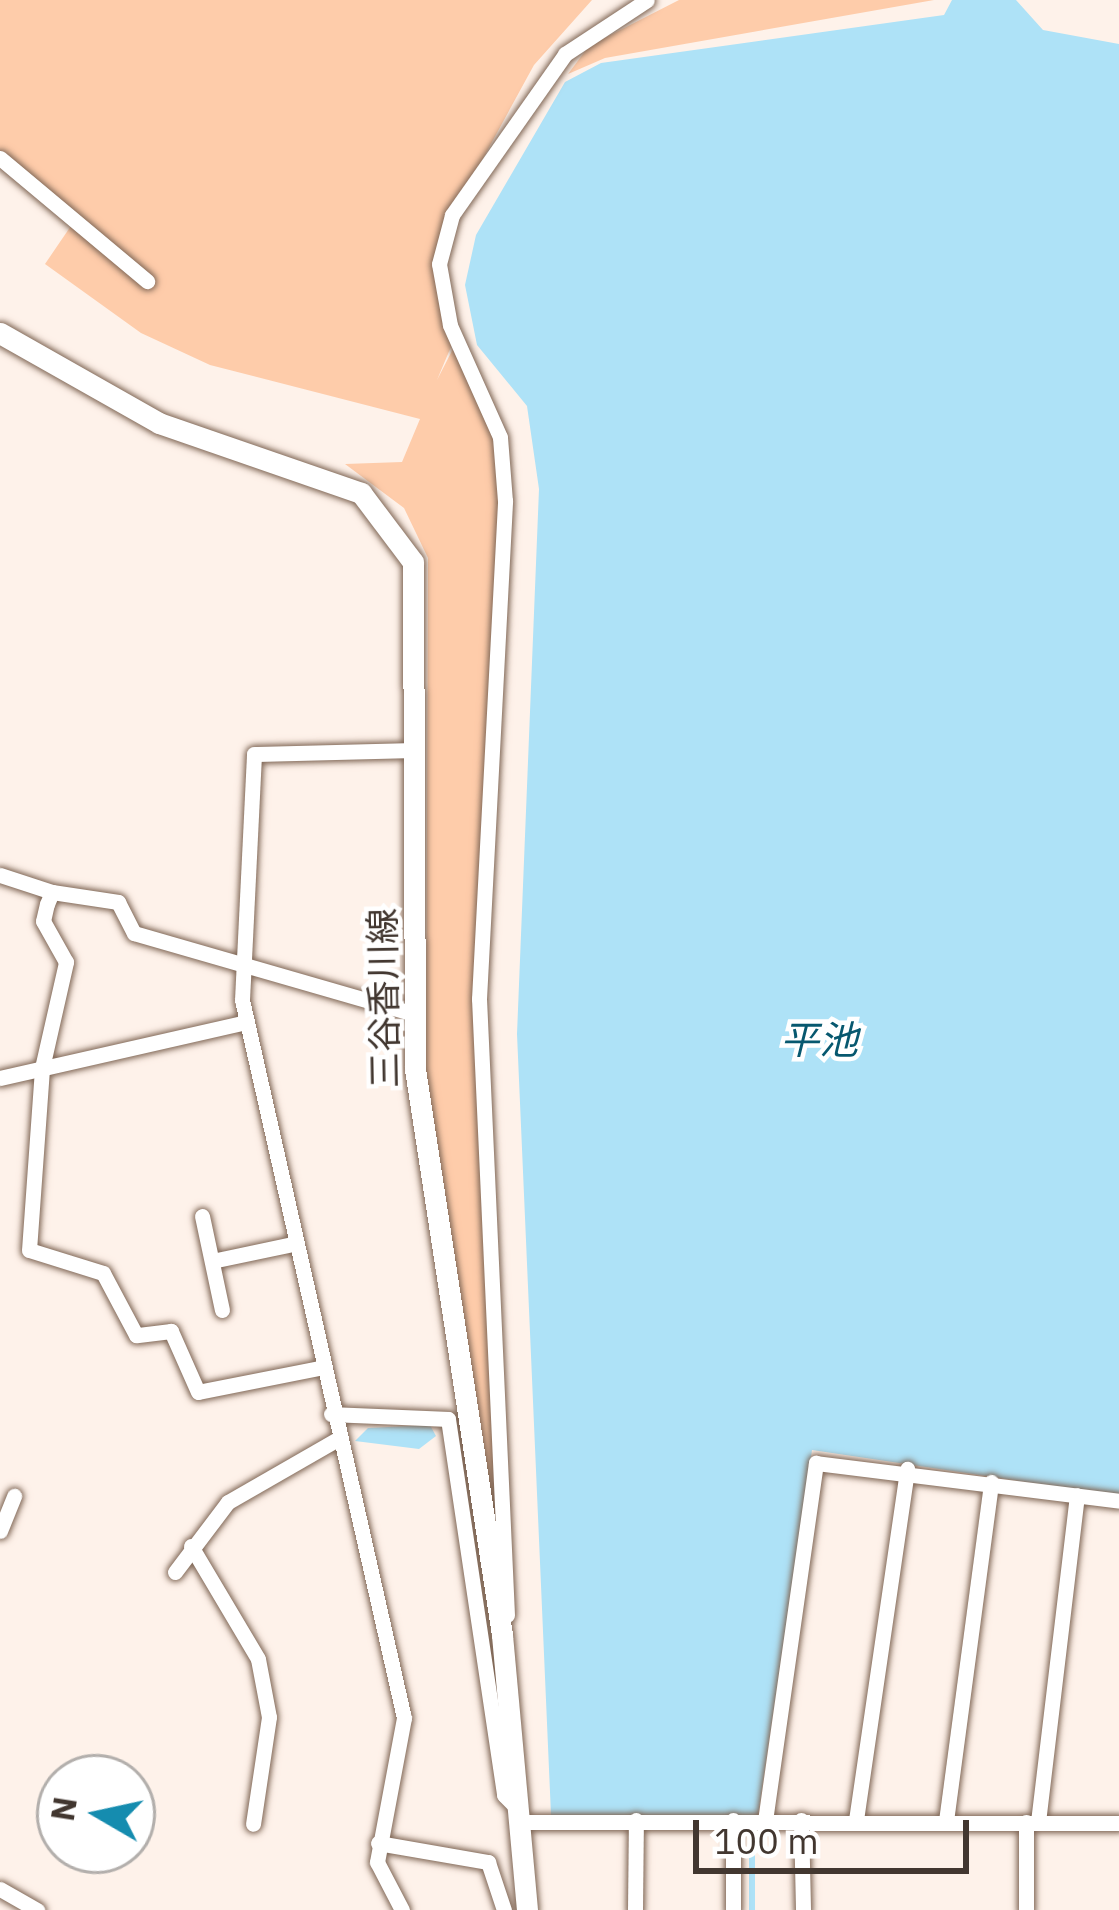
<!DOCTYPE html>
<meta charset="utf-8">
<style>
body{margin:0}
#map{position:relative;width:1119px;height:1910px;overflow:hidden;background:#fef2ea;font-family:"IBM Plex Sans","Noto Sans JP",sans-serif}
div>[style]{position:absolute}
.green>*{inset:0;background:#feccaa}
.water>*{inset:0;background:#aee2f7}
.stream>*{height:6px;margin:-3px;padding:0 3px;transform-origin:3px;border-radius:3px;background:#aee2f7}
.roads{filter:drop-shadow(0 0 3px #806756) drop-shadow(0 0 3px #806756)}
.minor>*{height:15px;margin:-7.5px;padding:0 7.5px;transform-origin:7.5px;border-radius:7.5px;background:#fff}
.secondary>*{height:21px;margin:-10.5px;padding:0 10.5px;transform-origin:10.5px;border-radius:10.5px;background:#fff}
span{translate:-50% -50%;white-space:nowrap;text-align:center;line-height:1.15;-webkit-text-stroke:9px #fff;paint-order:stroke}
.street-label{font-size:36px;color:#423730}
.water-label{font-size:39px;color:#07586f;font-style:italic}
.north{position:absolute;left:36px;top:1754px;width:120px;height:120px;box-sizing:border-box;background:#fff;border:3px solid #b3afac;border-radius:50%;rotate:279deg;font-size:33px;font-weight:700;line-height:48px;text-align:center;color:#423730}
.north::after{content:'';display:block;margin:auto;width:42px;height:54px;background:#158caf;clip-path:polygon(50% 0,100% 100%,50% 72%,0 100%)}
.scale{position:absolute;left:693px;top:1820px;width:276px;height:54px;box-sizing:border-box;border:6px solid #423730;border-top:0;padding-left:15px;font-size:36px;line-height:42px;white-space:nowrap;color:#423730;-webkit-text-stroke:9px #fff;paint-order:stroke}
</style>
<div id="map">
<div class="green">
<div style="clip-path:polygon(0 0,592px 0,534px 65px,439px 239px,453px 342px,437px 380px,456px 343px,498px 438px,502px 500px,477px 988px,497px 1536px,426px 1089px,428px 558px,404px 508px,345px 464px,402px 462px,420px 419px,210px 365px,141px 333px,45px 264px,77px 217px,0 153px)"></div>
<div style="clip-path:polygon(679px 0,934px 0,605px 58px,568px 74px,589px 46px)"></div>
</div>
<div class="water">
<div style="clip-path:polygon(952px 0,1016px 0,1043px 30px,1119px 44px,1119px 1496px,812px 1450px,758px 1815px,551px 1815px,517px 1034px,539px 489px,527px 406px,477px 345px,465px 285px,476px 235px,565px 82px,601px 63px,944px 15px)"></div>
<div style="clip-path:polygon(430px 1425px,436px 1436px,419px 1449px,355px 1441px,368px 1428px)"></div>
</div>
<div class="stream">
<div style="left:752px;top:1910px;width:77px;rotate:-90deg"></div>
</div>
<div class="roads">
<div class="minor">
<div style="left:0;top:158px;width:192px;rotate:39.9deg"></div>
<div style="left:0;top:875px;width:55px;rotate:18.1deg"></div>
<div style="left:0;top:1078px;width:253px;rotate:-12.8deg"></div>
<div style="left:202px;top:1216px;width:96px;rotate:78deg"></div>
<div style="left:212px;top:1261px;width:83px;rotate:-11.9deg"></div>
<div style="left:319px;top:1368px;width:123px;rotate:168.8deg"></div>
<div style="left:198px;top:1392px;width:67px;rotate:-113.9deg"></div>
<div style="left:171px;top:1331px;width:35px;rotate:173deg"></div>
<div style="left:136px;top:1335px;width:70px;rotate:-118deg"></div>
<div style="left:103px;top:1273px;width:77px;rotate:-162.7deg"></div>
<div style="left:29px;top:1250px;width:182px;rotate:-85.9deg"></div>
<div style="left:42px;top:1068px;width:109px;rotate:-77.2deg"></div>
<div style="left:66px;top:962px;width:47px;rotate:-119.3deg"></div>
<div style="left:43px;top:921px;width:17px;rotate:-77deg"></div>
<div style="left:47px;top:904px;width:13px;rotate:-67deg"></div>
<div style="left:52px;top:892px;width:67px;rotate:8.6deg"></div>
<div style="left:118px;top:902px;width:35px;rotate:63deg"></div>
<div style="left:134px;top:933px;width:288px;rotate:16.1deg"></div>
<div style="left:331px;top:1414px;width:117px;rotate:2.4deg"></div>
<div style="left:448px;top:1419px;width:380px;rotate:81.5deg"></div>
<div style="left:504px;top:1795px;width:20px;rotate:45deg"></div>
<div style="left:0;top:1531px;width:38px;rotate:-68deg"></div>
<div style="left:191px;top:1546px;width:131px;rotate:59.3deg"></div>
<div style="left:258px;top:1659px;width:59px;rotate:79.3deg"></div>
<div style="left:269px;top:1717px;width:108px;rotate:98.5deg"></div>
<div style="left:175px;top:1572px;width:88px;rotate:-52.9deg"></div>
<div style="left:228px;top:1502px;width:125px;rotate:-29.9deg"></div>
<div style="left:507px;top:1615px;width:617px;rotate:-92.6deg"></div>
<div style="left:479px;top:999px;width:499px;rotate:-87deg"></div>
<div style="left:505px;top:501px;width:64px;rotate:-94.5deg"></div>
<div style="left:500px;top:437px;width:123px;rotate:-114.1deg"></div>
<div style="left:450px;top:325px;width:62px;rotate:-100.2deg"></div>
<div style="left:439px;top:264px;width:51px;rotate:-75.1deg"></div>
<div style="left:452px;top:215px;width:197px;rotate:-54.9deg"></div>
<div style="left:565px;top:54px;width:98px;rotate:-33.4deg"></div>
<div style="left:733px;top:1820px;width:90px;rotate:90deg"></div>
<div style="left:801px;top:1820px;width:90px;rotate:88.7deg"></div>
<div style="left:856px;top:1820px;width:355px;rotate:-81.7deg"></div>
<div style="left:765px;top:1821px;width:362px;rotate:-81.9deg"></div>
<div style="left:816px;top:1463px;width:305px;rotate:7.1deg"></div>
<div style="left:946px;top:1821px;width:342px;rotate:-82.4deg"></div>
<div style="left:521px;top:1822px;width:598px;rotate:0.1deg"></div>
<div style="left:1038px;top:1822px;width:329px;rotate:-83.2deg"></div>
<div style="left:378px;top:1843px;width:112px;rotate:9.8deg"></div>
<div style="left:488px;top:1862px;width:51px;rotate:71.6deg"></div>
<div style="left:0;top:1889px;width:43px;rotate:29.6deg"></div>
<div style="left:402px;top:1910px;width:54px;rotate:-117.5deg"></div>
<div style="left:377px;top:1862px;width:147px;rotate:-79.4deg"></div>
<div style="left:404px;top:1718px;width:736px;rotate:-102.71deg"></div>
<div style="left:242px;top:1000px;width:246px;rotate:-87.2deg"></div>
<div style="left:254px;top:754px;width:163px;rotate:-1.4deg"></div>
<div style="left:635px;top:1910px;width:90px;rotate:-89.4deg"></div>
<div style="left:1026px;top:1910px;width:88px;rotate:-90deg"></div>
</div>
<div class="secondary">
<div style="left:0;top:333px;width:183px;rotate:29.5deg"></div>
<div style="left:159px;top:423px;width:214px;rotate:19.1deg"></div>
<div style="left:361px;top:493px;width:86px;rotate:53deg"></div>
<div style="left:413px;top:562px;width:507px;rotate:89.77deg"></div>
<div style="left:415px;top:1069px;width:573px;rotate:81.26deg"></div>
<div style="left:502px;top:1635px;width:276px;rotate:84.8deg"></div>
</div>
</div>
<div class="street-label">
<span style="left:383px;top:998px;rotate:-91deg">三谷香川線</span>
</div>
<div class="water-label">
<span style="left:819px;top:1040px">平池</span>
</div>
<div class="north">N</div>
<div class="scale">100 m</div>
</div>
